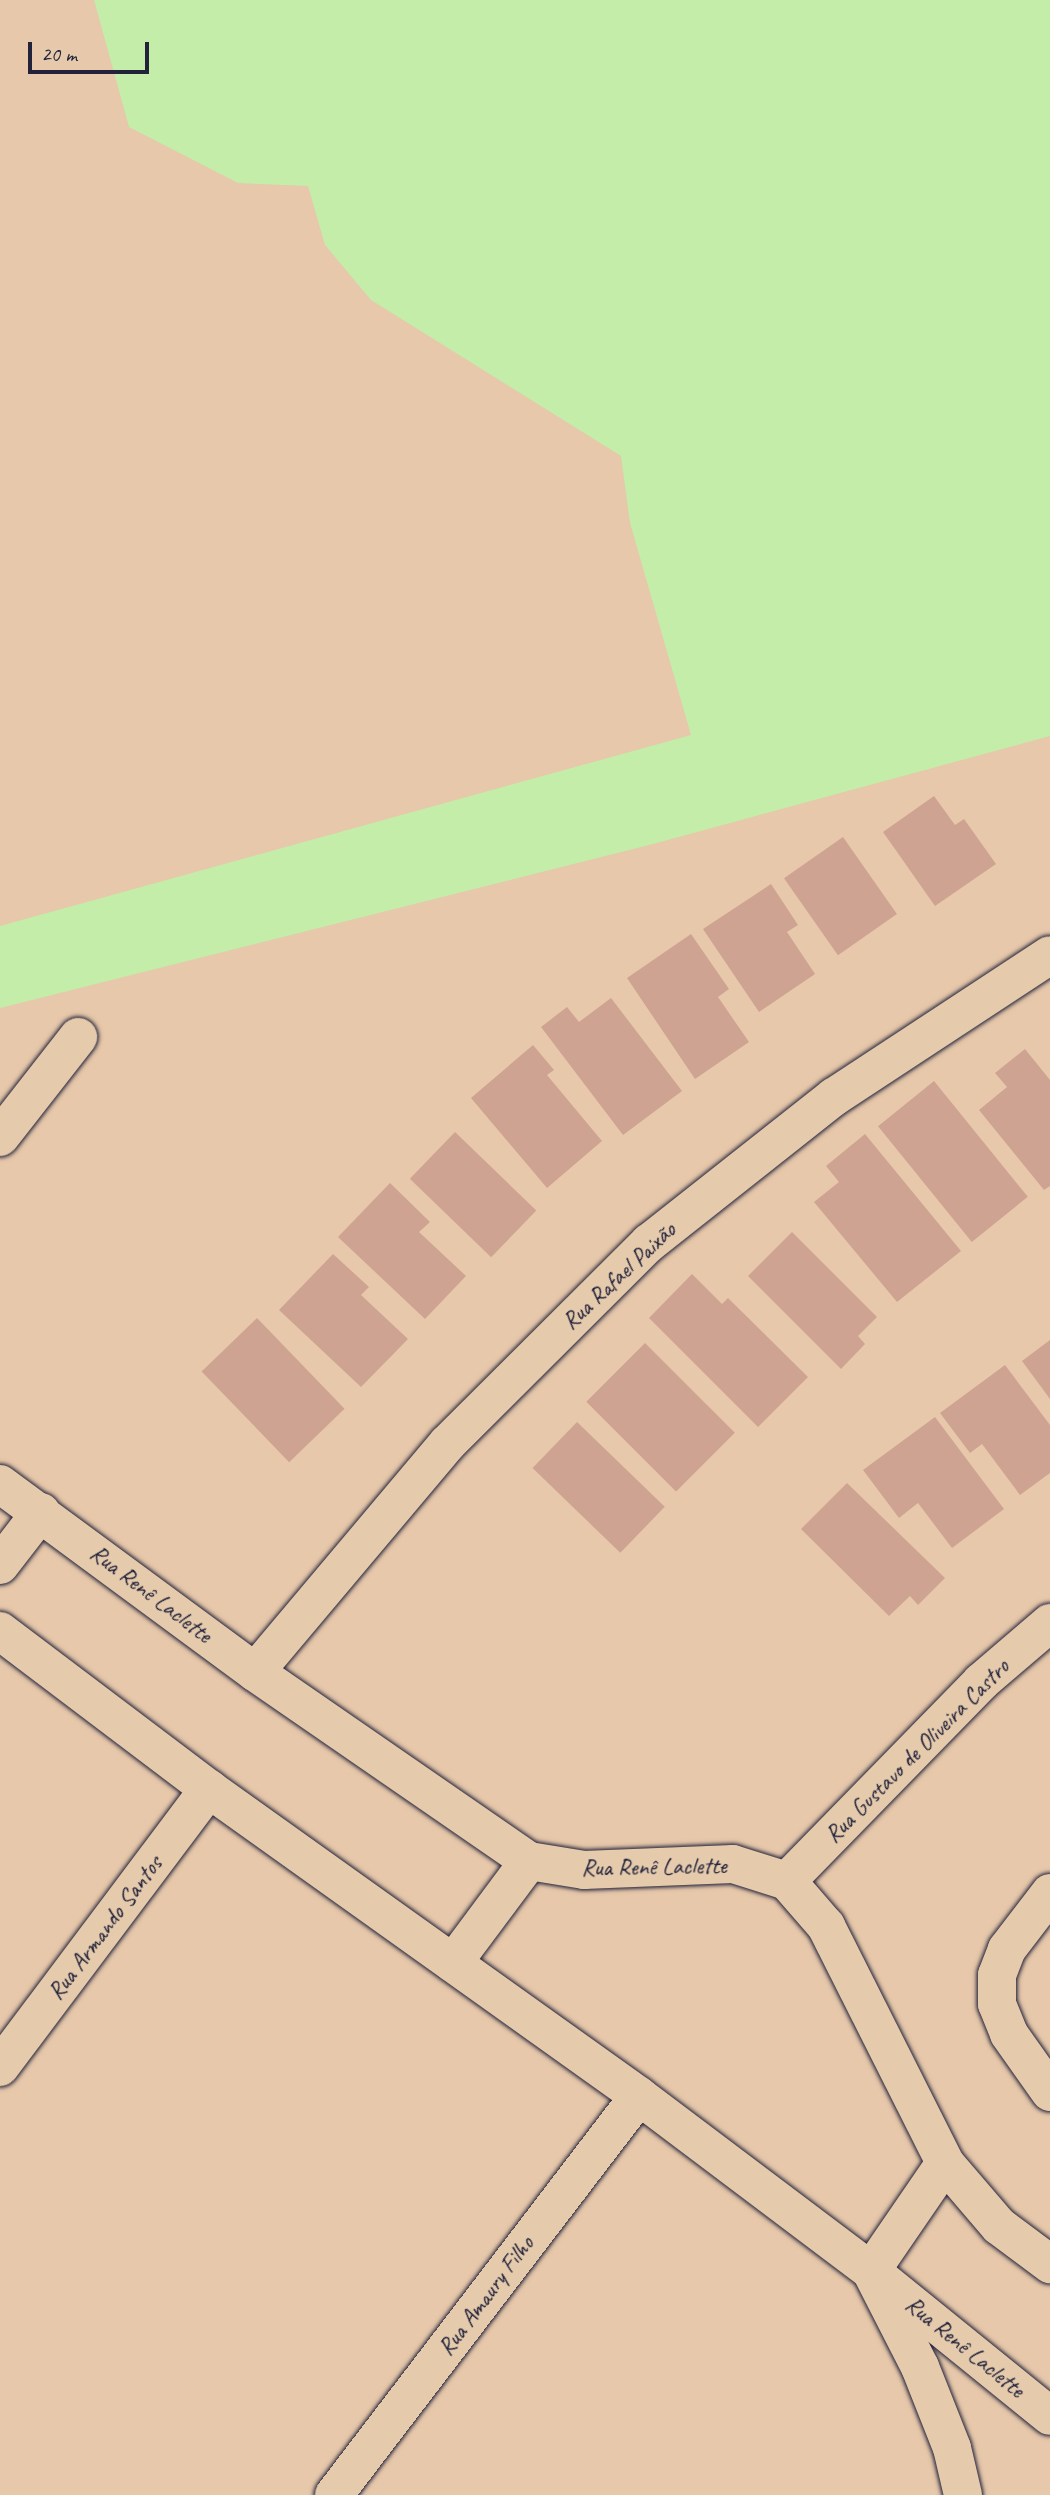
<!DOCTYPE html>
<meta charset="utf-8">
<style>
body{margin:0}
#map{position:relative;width:1050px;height:2495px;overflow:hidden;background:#e7c8aa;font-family:Caveat,sans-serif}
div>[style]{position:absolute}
.green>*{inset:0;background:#c3eda8}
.building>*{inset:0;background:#cfa392;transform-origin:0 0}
.roads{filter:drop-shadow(0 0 2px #22223b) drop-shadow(0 0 2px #22223b)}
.minor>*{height:38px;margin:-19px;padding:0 19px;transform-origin:19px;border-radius:19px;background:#e5cbac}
.tertiary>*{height:38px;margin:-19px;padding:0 19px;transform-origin:19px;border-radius:19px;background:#e5cbac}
span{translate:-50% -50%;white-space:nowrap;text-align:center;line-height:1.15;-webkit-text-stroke:6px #e5cbac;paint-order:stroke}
.street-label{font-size:24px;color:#22223b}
.scale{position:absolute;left:28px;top:42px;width:121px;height:32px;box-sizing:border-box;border:4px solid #22223b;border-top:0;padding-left:9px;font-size:21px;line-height:24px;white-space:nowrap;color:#22223b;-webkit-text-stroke:5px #e5cbac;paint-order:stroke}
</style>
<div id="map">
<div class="green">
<div style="clip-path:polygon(94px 0,1050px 0,1050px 736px,653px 844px,0 1008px,0 926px,691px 735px,630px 523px,621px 456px,371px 300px,325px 245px,308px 186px,238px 183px,129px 127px)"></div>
</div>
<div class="building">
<div style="clip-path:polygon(934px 796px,955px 825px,964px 819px,996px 864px,935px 906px,883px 832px)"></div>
<div style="left:843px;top:837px;width:94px;height:72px;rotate:55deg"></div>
<div style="clip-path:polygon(771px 884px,798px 925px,787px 932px,815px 974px,759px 1012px,703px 929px)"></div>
<div style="clip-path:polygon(691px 934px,729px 989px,718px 997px,749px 1042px,695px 1079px,627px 978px)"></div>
<div style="clip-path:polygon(611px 998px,682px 1091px,623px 1135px,541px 1027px,567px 1007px,579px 1022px)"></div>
<div style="clip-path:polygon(533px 1045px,554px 1070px,547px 1075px,602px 1141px,547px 1188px,471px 1098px)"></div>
<div style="clip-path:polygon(1025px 1049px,1050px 1080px,1050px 1186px,1044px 1190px,979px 1110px,1007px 1087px,995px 1073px)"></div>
<div style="left:934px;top:1081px;width:149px;height:72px;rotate:51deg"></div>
<div style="left:455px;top:1132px;width:113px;height:65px;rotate:44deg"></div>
<div style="clip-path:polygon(865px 1134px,961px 1251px,897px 1302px,814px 1202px,839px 1182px,826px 1166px)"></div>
<div style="clip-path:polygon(390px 1183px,430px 1222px,419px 1232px,466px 1276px,425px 1319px,338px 1237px)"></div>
<div style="clip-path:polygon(792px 1232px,877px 1317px,858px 1336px,865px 1344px,841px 1369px,748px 1276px)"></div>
<div style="clip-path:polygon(333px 1254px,369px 1287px,361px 1295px,408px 1339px,361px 1387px,279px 1310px)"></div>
<div style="clip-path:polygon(692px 1274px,722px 1304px,728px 1298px,808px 1377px,758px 1427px,649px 1318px)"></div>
<div style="left:257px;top:1318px;width:126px;height:77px;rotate:46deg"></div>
<div style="clip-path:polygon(1050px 1340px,1050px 1399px,1022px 1361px)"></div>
<div style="left:645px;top:1343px;width:127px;height:83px;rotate:45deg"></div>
<div style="clip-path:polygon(1005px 1365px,1050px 1425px,1050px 1473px,1020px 1495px,982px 1444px,970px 1453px,940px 1413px)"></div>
<div style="clip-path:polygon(935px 1417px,1004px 1509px,952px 1548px,918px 1503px,899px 1518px,863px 1470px)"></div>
<div style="left:577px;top:1422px;width:122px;height:64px;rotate:44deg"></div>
<div style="clip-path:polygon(847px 1483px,945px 1578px,918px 1605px,910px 1596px,889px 1616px,801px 1529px)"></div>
</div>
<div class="roads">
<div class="minor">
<div style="left:0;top:1137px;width:127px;rotate:-52deg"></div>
<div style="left:255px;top:1672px;width:299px;rotate:-49.9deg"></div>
<div style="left:448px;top:1443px;width:284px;rotate:-44.9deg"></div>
<div style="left:649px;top:1243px;width:236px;rotate:-38.3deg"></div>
<div style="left:834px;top:1097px;width:258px;rotate:-33.3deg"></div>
<div style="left:787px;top:1881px;width:278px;rotate:-45.7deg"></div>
<div style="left:981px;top:1682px;width:91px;rotate:-40.5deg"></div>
<div style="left:1050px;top:1893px;width:71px;rotate:127.5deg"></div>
<div style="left:1007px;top:1949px;width:28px;rotate:111deg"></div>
<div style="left:997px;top:1975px;width:29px;rotate:90deg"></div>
<div style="left:997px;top:2004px;width:32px;rotate:68deg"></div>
<div style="left:1009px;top:2034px;width:71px;rotate:54.7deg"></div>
<div style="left:0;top:2067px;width:348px;rotate:-53.1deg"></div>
<div style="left:871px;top:2271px;width:108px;rotate:63deg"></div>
<div style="left:920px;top:2367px;width:87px;rotate:68.4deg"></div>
<div style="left:952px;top:2448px;width:48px;rotate:76.8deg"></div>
<div style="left:334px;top:2495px;width:502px;rotate:-52.61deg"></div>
</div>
<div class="tertiary">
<div style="left:0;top:1484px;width:317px;rotate:36.4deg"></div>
<div style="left:255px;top:1672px;width:333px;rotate:34.6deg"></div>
<div style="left:529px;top:1861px;width:56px;rotate:9.3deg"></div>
<div style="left:584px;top:1870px;width:149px;rotate:-2.3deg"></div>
<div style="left:733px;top:1864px;width:57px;rotate:17.5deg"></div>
<div style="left:787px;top:1881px;width:60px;rotate:49.1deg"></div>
<div style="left:826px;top:1926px;width:265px;rotate:63.3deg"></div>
<div style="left:945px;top:2163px;width:83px;rotate:49.4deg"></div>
<div style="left:999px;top:2226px;width:64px;rotate:36.7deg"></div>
<div style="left:0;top:1565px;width:67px;rotate:-52.3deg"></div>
<div style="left:0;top:1631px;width:262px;rotate:37.1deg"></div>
<div style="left:209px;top:1789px;width:528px;rotate:35.53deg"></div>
<div style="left:639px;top:2096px;width:291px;rotate:37deg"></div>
<div style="left:871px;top:2271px;width:230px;rotate:39deg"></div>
<div style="left:453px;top:1963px;width:127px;rotate:-53.3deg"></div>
<div style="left:871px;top:2271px;width:131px;rotate:-55.6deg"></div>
</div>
</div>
<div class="street-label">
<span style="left:619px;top:1276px;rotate:-43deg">Rua Rafael Paixão</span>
<span style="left:151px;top:1594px;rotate:37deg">Rua Renê Laclette</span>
<span style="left:917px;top:1751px;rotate:-45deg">Rua Gustavo de Oliveira Castro</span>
<span style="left:654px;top:1867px;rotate:-1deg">Rua Renê Laclette</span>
<span style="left:105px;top:1928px;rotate:-53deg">Rua Armando Santos</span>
<span style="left:486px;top:2296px;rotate:-53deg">Rua Amaury Filho</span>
<span style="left:965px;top:2347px;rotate:39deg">Rua Renê Laclette</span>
</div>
<div class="scale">20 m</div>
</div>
